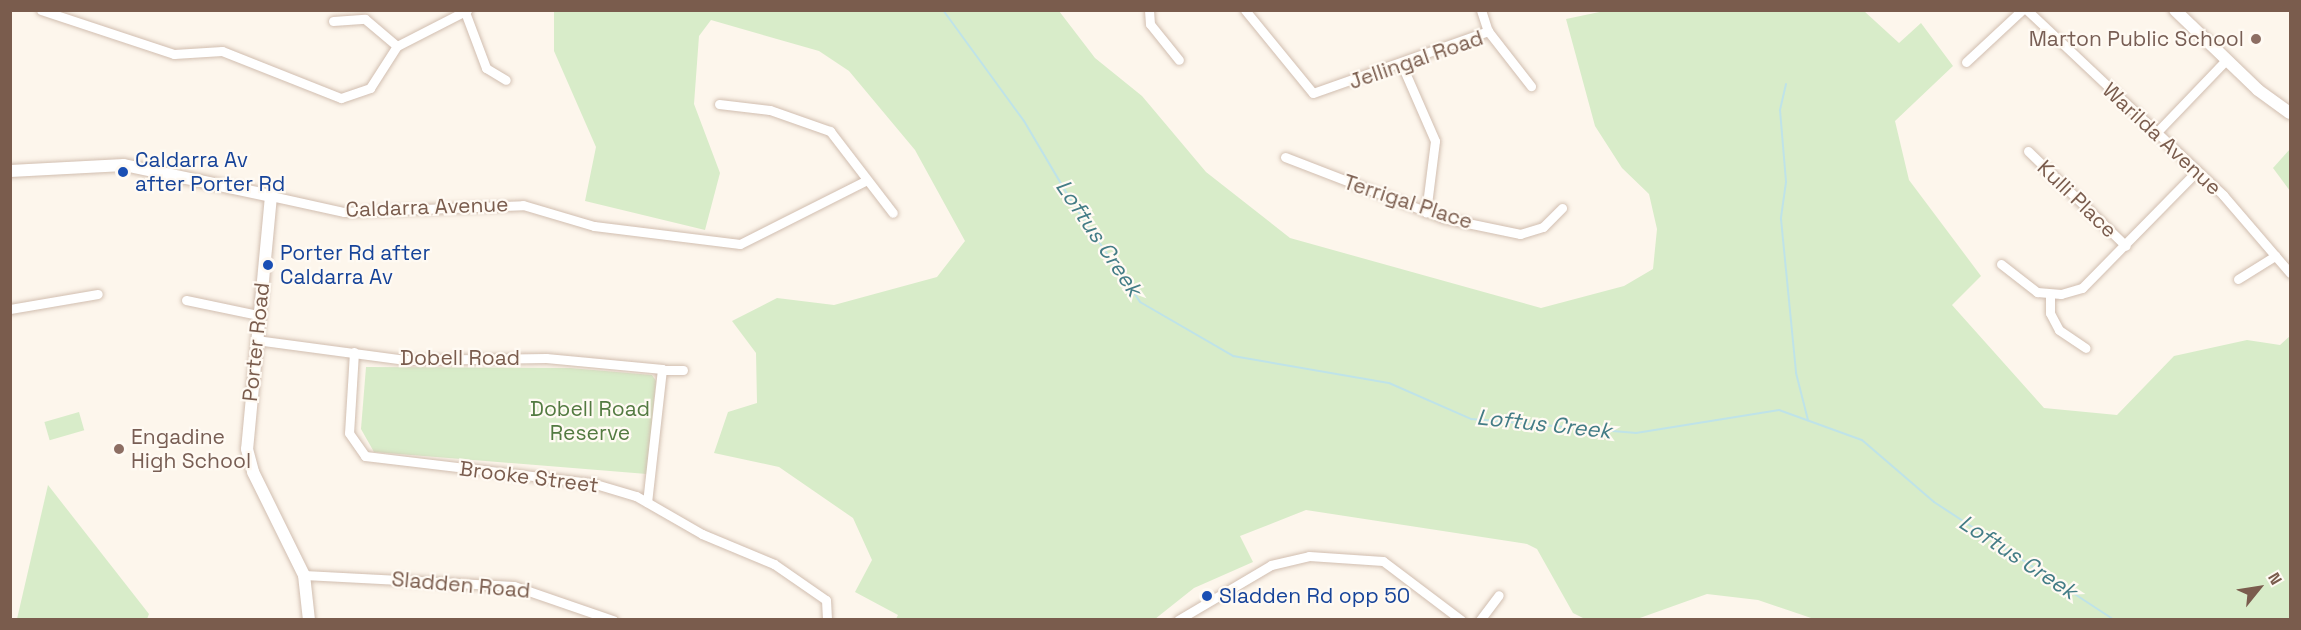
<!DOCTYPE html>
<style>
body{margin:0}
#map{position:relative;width:2301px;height:630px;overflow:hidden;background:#fdf6ec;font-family:"Space Grotesk",sans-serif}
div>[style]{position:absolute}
.green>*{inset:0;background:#d8ecc9;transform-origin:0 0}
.stream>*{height:2px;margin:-1px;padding:0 1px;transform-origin:1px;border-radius:1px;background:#bfe3e8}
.roads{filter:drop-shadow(0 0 2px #d1beb0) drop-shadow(0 0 2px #d1beb0)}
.street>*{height:9px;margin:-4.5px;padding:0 4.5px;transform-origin:4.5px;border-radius:4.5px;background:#fff}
.secondary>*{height:12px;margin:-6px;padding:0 6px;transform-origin:6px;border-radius:6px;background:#fff}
.dots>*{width:16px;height:16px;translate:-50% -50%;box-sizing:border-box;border:3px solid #fffaf3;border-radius:50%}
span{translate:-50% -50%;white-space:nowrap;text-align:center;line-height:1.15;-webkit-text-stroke:4.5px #fffaf3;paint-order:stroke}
.education-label{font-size:21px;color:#785e54}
.right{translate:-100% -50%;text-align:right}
.left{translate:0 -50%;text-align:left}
.street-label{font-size:21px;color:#7a5c4d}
.transit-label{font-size:21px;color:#164399}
.park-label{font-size:21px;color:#537a41}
.water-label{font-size:22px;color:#437c86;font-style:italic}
.frame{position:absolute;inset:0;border:12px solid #7a5c4d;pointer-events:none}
.north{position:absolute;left:2229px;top:558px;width:60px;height:60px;-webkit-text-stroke:4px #fffaf3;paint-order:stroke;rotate:60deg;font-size:16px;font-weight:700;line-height:24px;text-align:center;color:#7a5c4d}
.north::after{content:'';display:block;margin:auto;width:21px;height:27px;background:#7a5c4d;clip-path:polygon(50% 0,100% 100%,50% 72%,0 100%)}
</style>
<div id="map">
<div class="green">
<div style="clip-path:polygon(1609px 10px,1864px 11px,1899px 43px,1921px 23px,1953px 66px,1895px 121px,1909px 180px,1981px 276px,1952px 305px,2044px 408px,2117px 415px,2174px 356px,2247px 340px,2280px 345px,2290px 336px,2290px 619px,1817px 620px,1758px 600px,1707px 594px,1637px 619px,1585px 619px,1573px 613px,1537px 549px,1527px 544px,1306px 510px,1240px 536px,1253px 562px,1194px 588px,1155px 619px,896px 619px,898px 615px,855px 592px,872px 560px,853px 518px,779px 467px,714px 453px,728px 412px,757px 403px,756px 353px,732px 321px,777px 298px,834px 305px,937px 277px,965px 241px,915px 150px,849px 71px,819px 51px,711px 20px,699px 36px,694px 104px,720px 173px,705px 230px,585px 201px,596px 147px,554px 51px,554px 11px,1059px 11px,1095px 58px,1142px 96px,1206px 172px,1290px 238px,1541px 308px,1624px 286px,1653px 269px,1657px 229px,1649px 194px,1622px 168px,1595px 126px,1566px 19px)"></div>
<div style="clip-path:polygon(2290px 149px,2290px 191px,2273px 168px)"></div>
<div style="clip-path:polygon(366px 367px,570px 368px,652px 375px,656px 381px,647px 474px,374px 452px,361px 429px)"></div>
<div style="left:79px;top:412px;width:19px;height:36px;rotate:74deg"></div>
<div style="clip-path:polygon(48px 485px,149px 614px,147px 619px,17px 619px)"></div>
</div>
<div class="stream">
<div style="left:943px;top:10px;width:137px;rotate:53.9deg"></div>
<div style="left:1024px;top:121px;width:96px;rotate:59.4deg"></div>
<div style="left:1073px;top:204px;width:119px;rotate:55.6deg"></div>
<div style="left:1140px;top:302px;width:108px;rotate:30.1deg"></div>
<div style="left:1233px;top:356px;width:158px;rotate:9.8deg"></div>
<div style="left:1389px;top:383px;width:90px;rotate:23.7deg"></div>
<div style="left:1471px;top:419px;width:166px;rotate:4.8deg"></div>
<div style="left:1636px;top:433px;width:145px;rotate:-9.1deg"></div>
<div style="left:1779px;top:410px;width:88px;rotate:19.9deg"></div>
<div style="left:1862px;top:440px;width:95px;rotate:40.7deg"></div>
<div style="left:1934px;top:502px;width:215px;rotate:33.2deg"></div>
<div style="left:1786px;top:84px;width:27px;rotate:103deg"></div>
<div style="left:1780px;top:110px;width:72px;rotate:85.2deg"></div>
<div style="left:1786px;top:182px;width:37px;rotate:98deg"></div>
<div style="left:1781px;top:219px;width:155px;rotate:84.4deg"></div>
<div style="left:1796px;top:373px;width:49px;rotate:75.7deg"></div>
</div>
<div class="roads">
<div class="street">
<div style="left:41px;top:10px;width:140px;rotate:18.3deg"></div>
<div style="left:174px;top:54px;width:48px;rotate:-3.6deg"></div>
<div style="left:222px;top:51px;width:128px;rotate:21.6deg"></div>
<div style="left:341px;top:98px;width:31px;rotate:-19deg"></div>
<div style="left:370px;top:88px;width:50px;rotate:-57.3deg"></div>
<div style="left:397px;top:46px;width:79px;rotate:-27.2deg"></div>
<div style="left:1149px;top:10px;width:14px;rotate:86deg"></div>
<div style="left:1150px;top:24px;width:46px;rotate:51.1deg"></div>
<div style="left:1245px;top:10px;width:107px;rotate:50.7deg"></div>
<div style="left:1313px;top:93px;width:186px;rotate:-19.5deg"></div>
<div style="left:1488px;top:31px;width:70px;rotate:52deg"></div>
<div style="left:1481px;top:10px;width:22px;rotate:72deg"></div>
<div style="left:2027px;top:10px;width:270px;rotate:43.3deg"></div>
<div style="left:2223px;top:195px;width:103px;rotate:49.3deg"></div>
<div style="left:465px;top:12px;width:60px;rotate:69.4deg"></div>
<div style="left:486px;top:68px;width:23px;rotate:31deg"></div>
<div style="left:333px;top:21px;width:32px;rotate:-4deg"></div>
<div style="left:365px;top:19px;width:42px;rotate:40.2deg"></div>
<div style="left:1966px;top:62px;width:76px;rotate:-42.9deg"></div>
<div style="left:1401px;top:63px;width:85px;rotate:66.4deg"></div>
<div style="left:1435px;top:141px;width:72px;rotate:97.2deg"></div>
<div style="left:719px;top:104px;width:51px;rotate:6.7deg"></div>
<div style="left:770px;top:110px;width:64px;rotate:19.3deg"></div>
<div style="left:830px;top:131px;width:103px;rotate:52.5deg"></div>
<div style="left:2156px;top:133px;width:101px;rotate:-46.2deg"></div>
<div style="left:2028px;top:151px;width:136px;rotate:44.1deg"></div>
<div style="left:1285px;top:157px;width:169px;rotate:21.1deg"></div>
<div style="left:1443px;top:218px;width:79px;rotate:11.7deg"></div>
<div style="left:1520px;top:234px;width:24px;rotate:-17deg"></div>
<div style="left:1543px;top:227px;width:27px;rotate:-45deg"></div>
<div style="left:271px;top:196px;width:75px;rotate:12.4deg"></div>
<div style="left:344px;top:212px;width:179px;rotate:-2.2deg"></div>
<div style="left:523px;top:205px;width:74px;rotate:16.5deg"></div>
<div style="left:594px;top:226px;width:147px;rotate:7deg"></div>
<div style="left:740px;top:244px;width:140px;rotate:-26.7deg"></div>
<div style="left:2001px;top:264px;width:46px;rotate:37.9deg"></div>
<div style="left:2037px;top:292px;width:24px;rotate:5deg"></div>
<div style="left:2061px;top:294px;width:22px;rotate:-16deg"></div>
<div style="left:2082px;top:288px;width:164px;rotate:-45.5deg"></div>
<div style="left:2238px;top:279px;width:44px;rotate:-31.9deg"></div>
<div style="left:2050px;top:295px;width:18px;rotate:90deg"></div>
<div style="left:2050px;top:313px;width:19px;rotate:62deg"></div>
<div style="left:2059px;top:330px;width:32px;rotate:34deg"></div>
<div style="left:186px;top:300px;width:74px;rotate:11.8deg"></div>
<div style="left:10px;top:309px;width:89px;rotate:-9.7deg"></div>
<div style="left:256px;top:340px;width:151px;rotate:7.6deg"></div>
<div style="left:406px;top:360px;width:140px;rotate:-0.8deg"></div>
<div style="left:546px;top:358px;width:117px;rotate:5.4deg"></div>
<div style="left:662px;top:369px;width:134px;rotate:96.4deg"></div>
<div style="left:354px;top:352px;width:81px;rotate:93.5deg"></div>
<div style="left:349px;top:433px;width:28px;rotate:55deg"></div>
<div style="left:365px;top:456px;width:229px;rotate:6.8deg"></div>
<div style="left:592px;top:483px;width:46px;rotate:16.5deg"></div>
<div style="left:636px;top:496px;width:76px;rotate:29.9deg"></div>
<div style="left:702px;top:534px;width:78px;rotate:22.6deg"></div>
<div style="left:774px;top:564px;width:63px;rotate:34.7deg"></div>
<div style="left:826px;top:600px;width:20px;rotate:87deg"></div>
<div style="left:663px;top:370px;width:20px"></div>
<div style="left:304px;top:575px;width:210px;rotate:3deg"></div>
<div style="left:514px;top:586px;width:105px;rotate:19deg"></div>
<div style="left:1178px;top:620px;width:108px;rotate:-30.6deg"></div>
<div style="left:1271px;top:565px;width:39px;rotate:-13deg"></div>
<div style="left:1309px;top:556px;width:74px;rotate:3.9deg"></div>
<div style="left:1383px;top:561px;width:98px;rotate:37.1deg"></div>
<div style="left:1480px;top:620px;width:31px;rotate:-53deg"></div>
</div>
<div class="secondary">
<div style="left:2175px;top:10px;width:115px;rotate:43.9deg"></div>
<div style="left:2258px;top:90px;width:39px;rotate:36deg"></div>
<div style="left:10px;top:171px;width:114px;rotate:-3deg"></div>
<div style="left:124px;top:165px;width:150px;rotate:11.9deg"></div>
<div style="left:271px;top:196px;width:254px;rotate:95.4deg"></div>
<div style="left:247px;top:449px;width:24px;rotate:75deg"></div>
<div style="left:253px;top:472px;width:115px;rotate:63.7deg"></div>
<div style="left:304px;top:575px;width:45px;rotate:83.7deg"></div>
</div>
</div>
<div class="dots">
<div style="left:2256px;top:39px;background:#8d6e63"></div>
<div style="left:123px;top:172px;background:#1a4fb4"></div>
<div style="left:268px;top:265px;background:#1a4fb4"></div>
<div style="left:119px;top:449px;background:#8d6e63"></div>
<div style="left:1207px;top:596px;background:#1a4fb4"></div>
</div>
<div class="education-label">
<span class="right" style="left:2244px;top:39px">Marton Public School</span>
<span class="left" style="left:131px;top:449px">Engadine<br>High School</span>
</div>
<div class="street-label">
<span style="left:1416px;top:60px;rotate:-19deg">Jellingal Road</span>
<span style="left:2162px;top:139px;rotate:43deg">Warilda Avenue</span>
<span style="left:2077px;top:199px;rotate:44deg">Kulli Place</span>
<span style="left:1408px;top:202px;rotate:18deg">Terrigal Place</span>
<span style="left:427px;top:207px;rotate:-2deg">Caldarra Avenue</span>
<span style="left:256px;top:342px;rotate:-84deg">Porter Road</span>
<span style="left:460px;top:358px">Dobell Road</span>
<span style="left:529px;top:477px;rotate:7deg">Brooke Street</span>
<span style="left:461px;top:585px;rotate:5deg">Sladden Road</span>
</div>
<div class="transit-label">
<span class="left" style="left:135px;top:172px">Caldarra Av<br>after Porter Rd</span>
<span class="left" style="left:280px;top:265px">Porter Rd after<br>Caldarra Av</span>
<span class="left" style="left:1219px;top:596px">Sladden Rd opp 50</span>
</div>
<div class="park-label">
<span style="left:590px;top:421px">Dobell Road<br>Reserve</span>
</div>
<div class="water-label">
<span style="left:1099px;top:238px;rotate:56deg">Loftus Creek</span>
<span style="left:1544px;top:424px;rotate:6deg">Loftus Creek</span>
<span style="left:2018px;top:557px;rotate:33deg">Loftus Creek</span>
</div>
<div class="frame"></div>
<div class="north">N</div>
</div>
